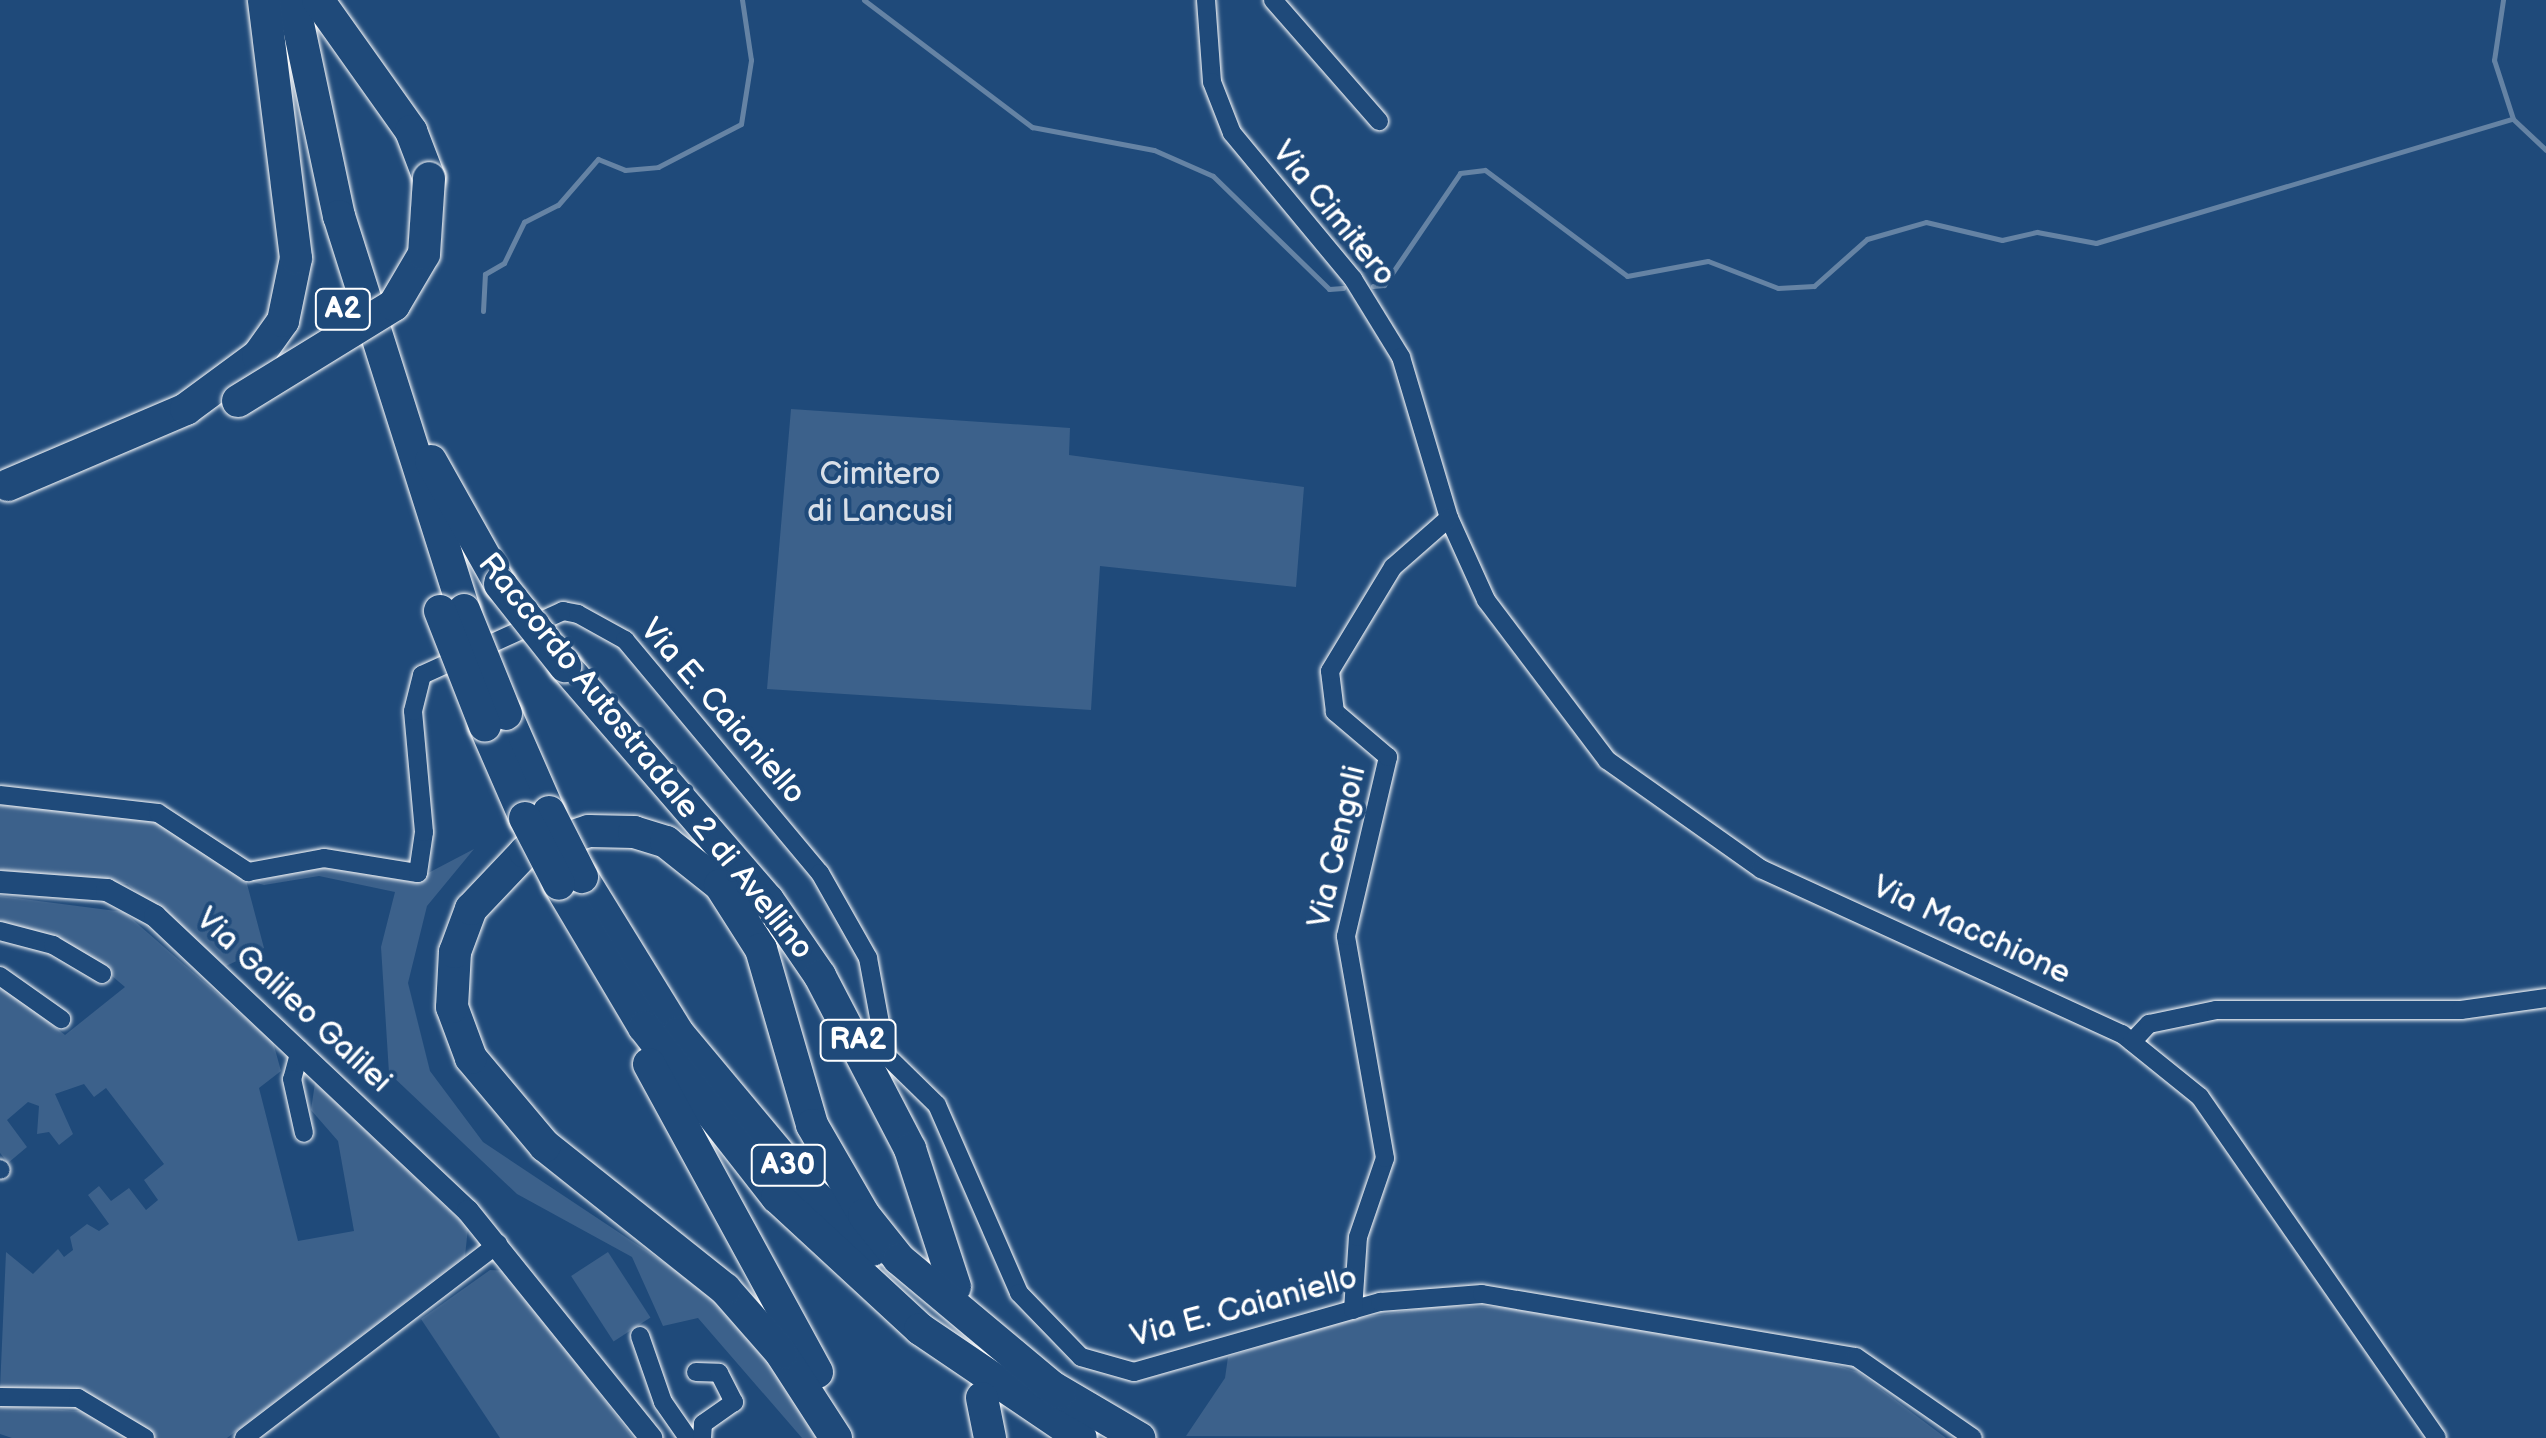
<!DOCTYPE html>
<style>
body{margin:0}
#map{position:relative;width:2546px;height:1438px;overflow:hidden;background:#1f4a7a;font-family:"Balsamiq Sans",sans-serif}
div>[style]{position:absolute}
.green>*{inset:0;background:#3c618b;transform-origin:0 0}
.stream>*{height:5px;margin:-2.5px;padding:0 2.5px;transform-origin:2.5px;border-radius:2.5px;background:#6583a4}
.roads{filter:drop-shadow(0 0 2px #fff) drop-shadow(0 0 2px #fff)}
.minor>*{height:18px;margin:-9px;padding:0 9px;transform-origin:9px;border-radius:9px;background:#1f4a7a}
.tertiary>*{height:22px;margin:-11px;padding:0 11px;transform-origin:11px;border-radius:11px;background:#1f4a7a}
.motorway>*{height:32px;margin:-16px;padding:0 16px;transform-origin:16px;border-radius:16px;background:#1f4a7a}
.bridges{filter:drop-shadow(0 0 2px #fff) drop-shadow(0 0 2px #fff)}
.motorway-bridge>*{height:32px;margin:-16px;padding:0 16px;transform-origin:16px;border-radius:16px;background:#1f4a7a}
span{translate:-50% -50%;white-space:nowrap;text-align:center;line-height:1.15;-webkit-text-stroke:8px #1f4a7a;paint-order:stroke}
.shield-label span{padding:2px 8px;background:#1f4a7a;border:2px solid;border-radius:8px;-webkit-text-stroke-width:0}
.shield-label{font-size:30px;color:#fff;font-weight:700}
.street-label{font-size:32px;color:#fff}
.park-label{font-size:32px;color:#d8dfe8}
</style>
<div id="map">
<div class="green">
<div style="clip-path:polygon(791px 409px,1070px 428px,1069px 455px,1304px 487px,1296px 587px,1100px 566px,1091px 710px,767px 689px)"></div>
<div style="clip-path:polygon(0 805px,147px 815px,262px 880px,321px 864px,411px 882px,474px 849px,427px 906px,408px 983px,430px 1071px,483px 1142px,710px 1293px,748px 1331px,822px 1438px,802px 1438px,698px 1318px,663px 1326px,632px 1257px,517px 1194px,389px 1073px,381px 947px,395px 892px,319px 876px,264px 885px,246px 880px,264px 948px,226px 966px,127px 884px,0 870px)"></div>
<div style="clip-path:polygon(0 896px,124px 912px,273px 1042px,281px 1071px,259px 1088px,298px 1241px,354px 1231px,338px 1141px,311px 1110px,315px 1083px,468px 1228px,465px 1256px,227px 1438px,153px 1438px,80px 1390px,0 1389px,6px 1252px,33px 1274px,58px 1249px,64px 1257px,73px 1250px,70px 1237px,87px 1224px,99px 1231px,109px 1224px,88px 1195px,99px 1186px,111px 1201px,129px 1188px,146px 1210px,158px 1200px,144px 1180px,164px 1164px,106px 1088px,94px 1097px,84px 1084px,55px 1094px,73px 1134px,59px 1145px,49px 1132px,37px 1134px,39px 1106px,28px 1102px,7px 1120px,27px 1147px,8px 1163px,0 1153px,0 983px,65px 1035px,125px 987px,99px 965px,0 926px)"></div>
<div style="left:608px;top:1252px;width:78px;height:44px;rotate:57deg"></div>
<div style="clip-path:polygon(490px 1270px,507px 1271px,633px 1438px,500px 1438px,421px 1319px)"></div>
<div style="clip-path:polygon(1438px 1306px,1500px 1307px,1789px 1351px,1858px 1372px,1946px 1438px,1186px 1436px,1225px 1378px,1228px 1357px,1339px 1321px)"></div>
<div style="clip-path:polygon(0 1406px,94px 1412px,131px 1438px,12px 1438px,0 1434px)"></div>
</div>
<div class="stream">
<div style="left:864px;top:0;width:211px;rotate:37.1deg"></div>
<div style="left:1032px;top:127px;width:124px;rotate:10.7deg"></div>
<div style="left:1154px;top:150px;width:64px;rotate:23.8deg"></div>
<div style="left:1213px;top:176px;width:162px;rotate:44.2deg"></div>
<div style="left:1329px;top:289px;width:14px;rotate:-4deg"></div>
<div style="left:2503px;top:0;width:61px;rotate:98.5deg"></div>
<div style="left:2494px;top:60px;width:62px;rotate:72.1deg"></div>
<div style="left:2513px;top:119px;width:45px;rotate:43.2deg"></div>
<div style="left:1373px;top:286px;width:11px;rotate:-5deg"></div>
<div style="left:1384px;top:285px;width:135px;rotate:-55.8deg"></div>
<div style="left:1460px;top:173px;width:25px;rotate:-7deg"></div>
<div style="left:1485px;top:170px;width:177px;rotate:36.7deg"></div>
<div style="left:1627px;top:276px;width:82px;rotate:-10.5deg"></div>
<div style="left:1708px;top:261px;width:75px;rotate:21.1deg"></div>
<div style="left:1778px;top:288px;width:36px;rotate:-3deg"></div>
<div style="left:1814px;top:286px;width:71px;rotate:-41.6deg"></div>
<div style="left:1867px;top:239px;width:61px;rotate:-16.1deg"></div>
<div style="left:1926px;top:222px;width:78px;rotate:13.3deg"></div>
<div style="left:2002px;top:240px;width:36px;rotate:-13deg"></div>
<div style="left:2037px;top:232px;width:60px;rotate:10.6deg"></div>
<div style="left:2096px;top:243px;width:435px;rotate:-16.6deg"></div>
<div style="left:483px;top:311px;width:37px;rotate:-87deg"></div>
<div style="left:485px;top:274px;width:22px;rotate:-30deg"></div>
<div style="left:504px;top:263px;width:46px;rotate:-64deg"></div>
<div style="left:524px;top:222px;width:38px;rotate:-27deg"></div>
<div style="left:558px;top:205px;width:61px;rotate:-49deg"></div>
<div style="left:598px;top:159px;width:29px;rotate:22deg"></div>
<div style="left:625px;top:170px;width:33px;rotate:-5deg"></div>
<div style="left:658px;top:167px;width:93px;rotate:-27.4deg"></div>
<div style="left:741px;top:124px;width:65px;rotate:-81.1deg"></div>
<div style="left:751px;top:60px;width:61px;rotate:-98.5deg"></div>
</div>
<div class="roads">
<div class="minor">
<div style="left:1206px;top:0;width:82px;rotate:85.8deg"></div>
<div style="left:1212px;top:82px;width:55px;rotate:68.6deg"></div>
<div style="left:1232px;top:133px;width:190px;rotate:50.3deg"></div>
<div style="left:1353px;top:279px;width:92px;rotate:58.4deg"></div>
<div style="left:1401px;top:357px;width:168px;rotate:73.4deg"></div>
<div style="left:1449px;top:518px;width:90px;rotate:65.7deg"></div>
<div style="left:1486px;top:600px;width:201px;rotate:52.9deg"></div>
<div style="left:1607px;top:760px;width:189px;rotate:35.3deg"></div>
<div style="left:1761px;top:869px;width:397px;rotate:24.6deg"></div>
<div style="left:2122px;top:1034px;width:100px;rotate:38.9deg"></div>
<div style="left:2200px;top:1097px;width:415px;rotate:55.2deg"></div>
<div style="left:1273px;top:0;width:161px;rotate:48.8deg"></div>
<div style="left:0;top:795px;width:159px;rotate:6.5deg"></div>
<div style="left:158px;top:813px;width:108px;rotate:33.2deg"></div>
<div style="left:248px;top:872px;width:77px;rotate:-10.4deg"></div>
<div style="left:324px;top:858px;width:95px;rotate:9.1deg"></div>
<div style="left:418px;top:873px;width:41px;rotate:-81.7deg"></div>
<div style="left:424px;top:832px;width:121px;rotate:-95.2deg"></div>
<div style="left:413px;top:711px;width:37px;rotate:-76deg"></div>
<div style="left:422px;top:675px;width:155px;rotate:-24.4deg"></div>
<div style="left:563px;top:611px;width:15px;rotate:11deg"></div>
<div style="left:578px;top:614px;width:54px;rotate:29deg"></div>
<div style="left:625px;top:640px;width:304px;rotate:50.1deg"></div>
<div style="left:820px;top:873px;width:98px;rotate:60.5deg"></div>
<div style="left:868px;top:958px;width:99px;rotate:79.5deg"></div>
<div style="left:886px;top:1055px;width:71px;rotate:44.4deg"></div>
<div style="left:937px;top:1105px;width:205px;rotate:66.4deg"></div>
<div style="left:1019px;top:1293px;width:89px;rotate:45.9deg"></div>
<div style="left:1081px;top:1357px;width:55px;rotate:15.8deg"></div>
<div style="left:1134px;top:1372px;width:256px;rotate:-15.9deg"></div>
<div style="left:1380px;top:1302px;width:102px;rotate:-4.5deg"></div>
<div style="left:1482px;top:1294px;width:379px;rotate:9.6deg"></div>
<div style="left:1856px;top:1357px;width:142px;rotate:34.7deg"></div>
<div style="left:0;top:931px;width:55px;rotate:14.8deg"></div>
<div style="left:53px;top:945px;width:57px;rotate:30.6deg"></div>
<div style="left:0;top:976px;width:75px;rotate:35.2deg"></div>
<div style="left:2132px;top:1042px;width:25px;rotate:-47deg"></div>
<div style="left:2149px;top:1024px;width:68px;rotate:-11.8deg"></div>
<div style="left:2216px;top:1010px;width:245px"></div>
<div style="left:2461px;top:1010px;width:86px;rotate:-8deg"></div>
<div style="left:300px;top:1050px;width:30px;rotate:105deg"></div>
<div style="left:292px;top:1079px;width:55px;rotate:77.5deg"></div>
<div style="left:0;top:1169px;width:1px;rotate:45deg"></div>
<div style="left:1353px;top:1310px;width:73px;rotate:-86.1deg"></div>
<div style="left:1358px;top:1237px;width:83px;rotate:-71.1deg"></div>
<div style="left:1385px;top:1158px;width:225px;rotate:-100deg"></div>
<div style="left:1346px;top:936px;width:184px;rotate:-76.8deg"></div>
<div style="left:1388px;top:757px;width:70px;rotate:-139.7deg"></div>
<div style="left:1335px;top:712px;width:41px;rotate:-97deg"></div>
<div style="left:1330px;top:671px;width:122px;rotate:-58.8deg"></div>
<div style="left:1393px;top:567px;width:74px;rotate:-41.2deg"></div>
<div style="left:640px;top:1336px;width:70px;rotate:70.8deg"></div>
<div style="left:663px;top:1402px;width:44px;rotate:55.2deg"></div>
<div style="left:696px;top:1372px;width:23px;rotate:2deg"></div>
<div style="left:719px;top:1373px;width:33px;rotate:63deg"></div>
<div style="left:734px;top:1402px;width:38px;rotate:145deg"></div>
<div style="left:703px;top:1424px;width:14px;rotate:94deg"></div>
<div style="left:0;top:1397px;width:78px;rotate:0.7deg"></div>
<div style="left:78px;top:1398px;width:78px;rotate:30.8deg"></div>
<div style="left:244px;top:1438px;width:320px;rotate:-37.4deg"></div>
</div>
<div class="tertiary">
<div style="left:0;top:882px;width:107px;rotate:4.3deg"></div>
<div style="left:107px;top:890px;width:55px;rotate:28.4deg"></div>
<div style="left:155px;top:916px;width:430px;rotate:43.3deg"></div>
<div style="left:468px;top:1211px;width:292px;rotate:51.1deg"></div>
</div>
<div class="motorway">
<div style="left:293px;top:0;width:221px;rotate:78deg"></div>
<div style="left:339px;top:216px;width:413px;rotate:72.4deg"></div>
<div style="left:318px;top:0;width:161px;rotate:54.6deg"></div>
<div style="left:411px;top:131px;width:50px;rotate:69deg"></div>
<div style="left:431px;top:461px;width:141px;rotate:60.7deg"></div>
<div style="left:8px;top:485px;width:194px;rotate:-23.1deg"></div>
<div style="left:186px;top:409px;width:89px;rotate:-36.4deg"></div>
<div style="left:258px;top:356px;width:43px;rotate:-54.5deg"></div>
<div style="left:283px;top:321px;width:64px;rotate:-78.3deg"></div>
<div style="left:296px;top:258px;width:260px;rotate:-97.1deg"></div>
<div style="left:565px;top:666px;width:310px;rotate:49.1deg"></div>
<div style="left:768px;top:900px;width:92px;rotate:55.6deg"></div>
<div style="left:820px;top:976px;width:195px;rotate:62.5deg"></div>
<div style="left:910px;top:1149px;width:145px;rotate:71.9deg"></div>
<div style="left:506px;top:714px;width:107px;rotate:66.3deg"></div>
<div style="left:485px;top:726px;width:100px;rotate:66.5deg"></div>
<div style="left:582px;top:877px;width:183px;rotate:58.4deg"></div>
<div style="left:678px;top:1033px;width:206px;rotate:50.1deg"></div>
<div style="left:810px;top:1191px;width:86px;rotate:43.1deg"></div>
<div style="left:559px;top:884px;width:166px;rotate:59.3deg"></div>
<div style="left:644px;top:1027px;width:216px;rotate:52deg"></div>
<div style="left:777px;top:1197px;width:195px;rotate:42.7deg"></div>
<div style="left:920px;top:1329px;width:194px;rotate:34.1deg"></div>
<div style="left:649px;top:1064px;width:351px;rotate:61.4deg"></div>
<div style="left:1042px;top:1381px;width:113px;rotate:30.4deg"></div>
<div style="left:982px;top:1398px;width:41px;rotate:78.7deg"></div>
<div style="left:836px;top:1438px;width:101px;rotate:-122.9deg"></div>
<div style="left:781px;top:1353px;width:85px;rotate:-131.2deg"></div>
<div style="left:725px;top:1289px;width:230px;rotate:-141.5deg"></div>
<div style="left:545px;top:1146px;width:115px;rotate:-130.1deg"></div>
<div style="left:471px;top:1058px;width:54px;rotate:-110.4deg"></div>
<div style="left:452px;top:1007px;width:55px;rotate:-86.9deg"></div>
<div style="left:455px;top:952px;width:46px;rotate:-69.6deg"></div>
<div style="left:471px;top:909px;width:79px;rotate:-46.5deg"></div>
<div style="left:525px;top:852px;width:67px;rotate:-18.2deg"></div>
<div style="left:589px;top:831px;width:45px;rotate:1.3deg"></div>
<div style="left:634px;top:832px;width:34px;rotate:17deg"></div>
<div style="left:666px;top:842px;width:69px;rotate:38.5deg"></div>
<div style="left:720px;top:885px;width:76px;rotate:57.4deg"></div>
<div style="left:761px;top:949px;width:183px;rotate:73.8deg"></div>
<div style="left:812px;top:1125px;width:104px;rotate:60deg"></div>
<div style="left:864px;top:1215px;width:56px;rotate:51.5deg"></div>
<div style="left:899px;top:1259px;width:209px;rotate:39.9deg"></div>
</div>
</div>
<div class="bridges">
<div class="motorway-bridge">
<div style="left:238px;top:401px;width:183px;rotate:-31.6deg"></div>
<div style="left:394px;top:305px;width:59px;rotate:-59.5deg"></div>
<div style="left:424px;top:254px;width:76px;rotate:-86.2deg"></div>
<div style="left:500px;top:584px;width:105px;rotate:51.6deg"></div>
<div style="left:464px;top:610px;width:112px;rotate:68deg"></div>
<div style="left:440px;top:611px;width:123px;rotate:68.6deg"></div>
<div style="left:549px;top:812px;width:73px;rotate:63.1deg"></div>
<div style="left:525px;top:818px;width:74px;rotate:62.7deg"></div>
</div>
</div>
<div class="shield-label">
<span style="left:343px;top:309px">A2</span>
<span style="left:858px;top:1040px">RA2</span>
<span style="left:788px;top:1165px">A30</span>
</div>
<div class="street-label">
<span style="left:1333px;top:214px;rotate:51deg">Via Cimitero</span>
<span style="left:722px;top:712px;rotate:49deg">Via E. Caianiello</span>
<span style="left:645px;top:757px;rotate:51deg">Raccordo Autostradale 2 di Avellino</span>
<span style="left:1338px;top:847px;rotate:-77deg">Via Cengoli</span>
<span style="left:1971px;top:931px;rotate:25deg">Via Macchione</span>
<span style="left:293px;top:1001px;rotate:43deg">Via Galileo Galilei</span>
<span style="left:1244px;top:1308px;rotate:-15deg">Via E. Caianiello</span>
</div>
<div class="park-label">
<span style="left:880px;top:494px">Cimitero<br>di Lancusi</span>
</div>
</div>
